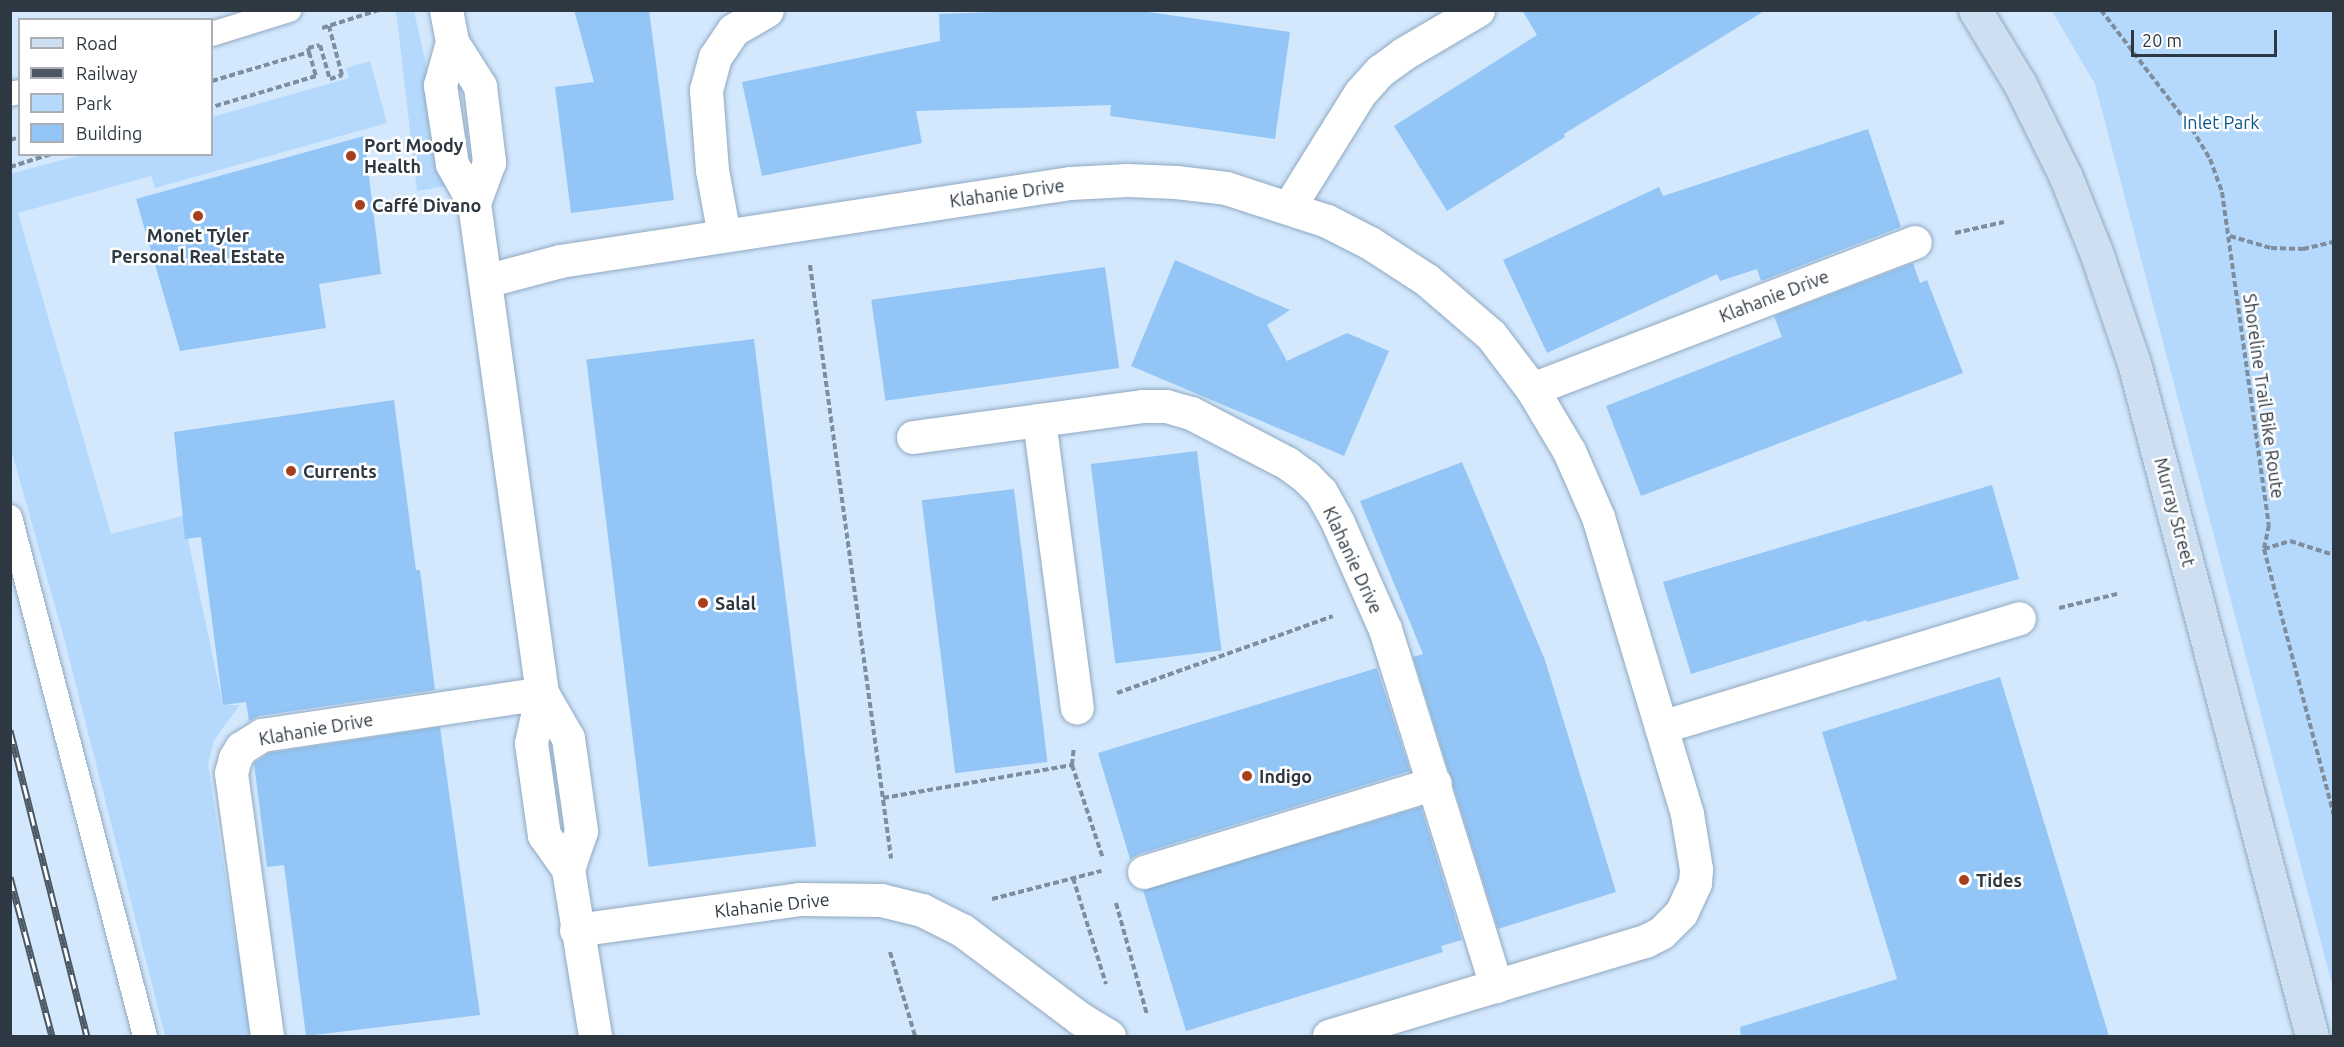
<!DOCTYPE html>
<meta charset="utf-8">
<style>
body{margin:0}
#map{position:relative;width:2344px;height:1047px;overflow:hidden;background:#d3e8fd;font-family:Ubuntu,sans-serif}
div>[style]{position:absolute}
.green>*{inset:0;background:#b5d9fc}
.building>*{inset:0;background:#93c6f6;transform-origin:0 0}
.path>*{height:4px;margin-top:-2px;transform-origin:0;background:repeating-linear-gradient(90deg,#7f8e9e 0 6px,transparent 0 9px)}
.roads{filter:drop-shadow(0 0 2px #90a9c1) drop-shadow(0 0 2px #90a9c1)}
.lane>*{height:24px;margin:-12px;padding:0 12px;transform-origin:12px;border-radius:12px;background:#fff}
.street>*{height:33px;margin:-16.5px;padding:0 16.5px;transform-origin:16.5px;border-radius:16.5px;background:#fff}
.secondary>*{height:33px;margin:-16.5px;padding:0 16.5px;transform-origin:16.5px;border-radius:16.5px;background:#cddff0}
.rail>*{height:7px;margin-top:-3.5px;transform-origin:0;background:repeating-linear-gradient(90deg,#fff 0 14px,#4b5763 0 28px);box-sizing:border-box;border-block:2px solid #4b5763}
.dots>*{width:16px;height:16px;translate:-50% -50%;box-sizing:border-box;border:3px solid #fff;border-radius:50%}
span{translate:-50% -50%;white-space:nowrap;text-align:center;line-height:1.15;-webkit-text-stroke:5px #fff;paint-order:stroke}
.park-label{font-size:18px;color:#09548a}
.poi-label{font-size:18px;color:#2e3842;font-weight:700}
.left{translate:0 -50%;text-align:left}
.street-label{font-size:18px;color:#2e3842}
.frame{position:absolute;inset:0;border:12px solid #2e3842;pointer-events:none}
.legend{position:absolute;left:18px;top:18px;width:195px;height:138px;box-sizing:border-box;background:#fff;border:2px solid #abafb3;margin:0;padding:8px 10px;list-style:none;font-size:18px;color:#2e3842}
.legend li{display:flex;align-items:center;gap:12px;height:30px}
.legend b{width:30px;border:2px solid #abafb3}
.scale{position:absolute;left:2131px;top:30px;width:146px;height:27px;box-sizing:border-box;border:3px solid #2e3842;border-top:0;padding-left:8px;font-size:18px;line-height:21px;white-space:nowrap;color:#2e3842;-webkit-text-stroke:4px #fff;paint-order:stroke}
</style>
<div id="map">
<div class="green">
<div style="clip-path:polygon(396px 11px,414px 11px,432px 91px,446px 186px,417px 191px)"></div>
<div style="clip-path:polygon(2052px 11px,2333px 11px,2333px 988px,2095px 84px)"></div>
<div style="clip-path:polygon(370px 61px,387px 123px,155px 188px,151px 176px,18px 213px,111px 534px,183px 516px,223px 705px,240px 705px,214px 740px,208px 765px,234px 931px,255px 1036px,165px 1036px,65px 642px,11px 449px,10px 174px,81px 155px,212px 154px,212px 117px,349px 78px,346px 68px)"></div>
</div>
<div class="building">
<div style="clip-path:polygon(574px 10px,649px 10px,674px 200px,571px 213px,555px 87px,594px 82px)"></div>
<div style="clip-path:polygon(1057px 10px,1134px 10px,1290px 32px,1275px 139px,1110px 116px,1111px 105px,916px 111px,922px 143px,762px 176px,742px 82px,940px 41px,939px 14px)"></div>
<div style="clip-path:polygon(1522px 10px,1766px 10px,1564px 134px,1565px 137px,1447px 211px,1394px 126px,1537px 35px)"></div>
<div style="clip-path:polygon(1868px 129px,1901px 227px,1761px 281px,1757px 269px,1720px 281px,1717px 274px,1547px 353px,1503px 260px,1659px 187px,1663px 196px)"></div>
<div style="clip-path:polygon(364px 136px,381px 274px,319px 284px,326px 328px,180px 351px,136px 199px)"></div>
<div style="clip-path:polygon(1175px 260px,1290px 310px,1267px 325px,1287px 361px,1347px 333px,1389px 351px,1344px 456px,1131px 366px)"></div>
<div style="clip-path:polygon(1913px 263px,1920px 283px,1927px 280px,1963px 373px,1641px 496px,1606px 406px,1782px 337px,1774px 316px)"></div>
<div style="left:1105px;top:267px;width:102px;height:236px;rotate:82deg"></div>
<div style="left:754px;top:339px;width:511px;height:169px;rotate:83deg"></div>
<div style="clip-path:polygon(394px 400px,416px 570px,420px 570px,435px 690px,259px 716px,249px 721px,246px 702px,223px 705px,201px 537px,185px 539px,174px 432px)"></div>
<div style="left:1197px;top:451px;width:201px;height:107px;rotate:83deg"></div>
<div style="clip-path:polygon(1462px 462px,1545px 660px,1616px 892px,1498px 929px,1413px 657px,1423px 654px,1360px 501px)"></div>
<div style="clip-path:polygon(1992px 485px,2019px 579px,1867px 622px,1867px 620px,1691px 674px,1663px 582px)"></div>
<div style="left:1014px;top:489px;width:275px;height:93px;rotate:83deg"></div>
<div style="clip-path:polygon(1377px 668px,1410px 771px,1139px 854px,1130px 859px,1098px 753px)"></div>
<div style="clip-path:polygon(2000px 677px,2109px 1036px,1741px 1036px,1740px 1027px,1897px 979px,1822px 732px)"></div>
<div style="clip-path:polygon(440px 727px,480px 1015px,306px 1036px,284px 865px,267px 867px,254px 763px,269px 753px)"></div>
<div style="clip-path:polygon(1421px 807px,1462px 940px,1441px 946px,1443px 952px,1186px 1031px,1143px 890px)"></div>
</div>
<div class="path">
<div style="left:2101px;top:10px;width:150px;rotate:52.6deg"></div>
<div style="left:2192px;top:129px;width:35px;rotate:59deg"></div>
<div style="left:2210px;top:159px;width:35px;rotate:70deg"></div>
<div style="left:2222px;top:192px;width:336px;rotate:82deg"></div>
<div style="left:2269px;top:525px;width:25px;rotate:102deg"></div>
<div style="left:2264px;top:549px;width:275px;rotate:75.3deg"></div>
<div style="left:322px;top:28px;width:60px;rotate:-17.5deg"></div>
<div style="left:309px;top:52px;width:4px;rotate:-104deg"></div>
<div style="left:308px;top:48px;width:12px;rotate:-14deg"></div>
<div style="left:320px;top:45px;width:35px;rotate:74deg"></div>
<div style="left:330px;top:79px;width:13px;rotate:-18deg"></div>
<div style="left:342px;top:75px;width:51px;rotate:-104.9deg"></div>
<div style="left:212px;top:81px;width:101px;rotate:-16.6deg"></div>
<div style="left:309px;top:52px;width:25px;rotate:74deg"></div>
<div style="left:316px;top:76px;width:109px;rotate:163.4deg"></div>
<div style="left:10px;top:140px;width:10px;rotate:-17deg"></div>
<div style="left:10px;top:167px;width:43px;rotate:-17.6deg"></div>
<div style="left:1955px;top:233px;width:50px;rotate:-12.7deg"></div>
<div style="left:2230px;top:236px;width:43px;rotate:16.3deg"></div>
<div style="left:2271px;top:248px;width:32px;rotate:2deg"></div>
<div style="left:2303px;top:249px;width:32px;rotate:-13deg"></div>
<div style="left:810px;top:265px;width:599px;rotate:82.22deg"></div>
<div style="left:2264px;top:549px;width:27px;rotate:-17deg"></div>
<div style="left:2290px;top:541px;width:46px;rotate:17.7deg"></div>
<div style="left:2059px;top:608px;width:60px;rotate:-13.6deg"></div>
<div style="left:1117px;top:693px;width:229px;rotate:-19.6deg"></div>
<div style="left:1072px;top:765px;width:99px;rotate:71.7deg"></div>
<div style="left:883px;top:798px;width:192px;rotate:-9.9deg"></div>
<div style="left:1072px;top:765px;width:18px;rotate:-84deg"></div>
<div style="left:1073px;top:878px;width:111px;rotate:72.7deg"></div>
<div style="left:992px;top:899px;width:113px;rotate:-14.4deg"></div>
<div style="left:1116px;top:903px;width:116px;rotate:74.5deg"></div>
<div style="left:890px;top:952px;width:88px;rotate:73.4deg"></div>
</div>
<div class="roads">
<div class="lane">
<div style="left:212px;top:34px;width:81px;rotate:-17.3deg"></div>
<div style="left:10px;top:94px;width:10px;rotate:-11deg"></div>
<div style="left:10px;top:517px;width:536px;rotate:75.42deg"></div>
</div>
<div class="street">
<div style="left:446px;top:10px;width:33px;rotate:79deg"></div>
<div style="left:452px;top:42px;width:52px;rotate:57.5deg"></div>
<div style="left:480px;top:86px;width:77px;rotate:83.2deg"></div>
<div style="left:489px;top:162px;width:44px;rotate:110.1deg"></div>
<div style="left:452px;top:42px;width:45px;rotate:105.6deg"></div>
<div style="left:440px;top:85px;width:80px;rotate:81.4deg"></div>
<div style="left:452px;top:164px;width:45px;rotate:60.6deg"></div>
<div style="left:474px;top:203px;width:495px;rotate:82.1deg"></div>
<div style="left:542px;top:693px;width:51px;rotate:102.4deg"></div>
<div style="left:531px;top:743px;width:93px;rotate:82deg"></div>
<div style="left:544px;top:835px;width:42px;rotate:54.8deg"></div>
<div style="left:1289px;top:207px;width:134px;rotate:-58.1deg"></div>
<div style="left:1360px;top:93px;width:30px;rotate:-48deg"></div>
<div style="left:1380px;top:71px;width:29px;rotate:-36deg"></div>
<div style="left:1403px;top:54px;width:87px;rotate:-30.4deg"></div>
<div style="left:724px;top:235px;width:66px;rotate:-100.5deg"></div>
<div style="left:712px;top:170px;width:80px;rotate:-94.3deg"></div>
<div style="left:706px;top:90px;width:34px;rotate:-75deg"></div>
<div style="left:715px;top:57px;width:32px;rotate:-56deg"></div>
<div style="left:733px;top:30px;width:39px;rotate:-30deg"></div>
<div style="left:485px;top:281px;width:78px;rotate:-14.9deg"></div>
<div style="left:560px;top:261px;width:516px;rotate:-8.7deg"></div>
<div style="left:1070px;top:183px;width:57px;rotate:-3deg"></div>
<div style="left:1127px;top:180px;width:49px;rotate:2.3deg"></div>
<div style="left:1176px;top:182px;width:50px;rotate:6.8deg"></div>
<div style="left:1226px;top:188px;width:106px;rotate:18.1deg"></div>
<div style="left:1327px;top:221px;width:48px;rotate:27.1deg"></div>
<div style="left:1370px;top:243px;width:68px;rotate:33deg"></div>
<div style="left:1427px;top:280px;width:84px;rotate:40.7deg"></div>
<div style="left:1491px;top:335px;width:68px;rotate:52.8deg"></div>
<div style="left:1532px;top:389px;width:72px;rotate:59.2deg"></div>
<div style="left:1569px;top:451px;width:72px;rotate:66.3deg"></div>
<div style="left:1598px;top:517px;width:310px;rotate:73.3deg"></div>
<div style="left:1687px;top:814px;width:56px;rotate:80.7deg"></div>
<div style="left:1696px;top:869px;width:14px;rotate:94deg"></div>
<div style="left:1695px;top:883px;width:33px;rotate:115deg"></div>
<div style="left:1681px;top:913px;width:28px;rotate:135deg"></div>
<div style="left:1661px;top:933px;width:18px;rotate:153deg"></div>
<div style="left:1645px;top:941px;width:330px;rotate:163.3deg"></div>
<div style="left:1532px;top:389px;width:410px;rotate:-21deg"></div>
<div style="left:1039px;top:420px;width:290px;rotate:82.5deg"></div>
<div style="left:913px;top:437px;width:231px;rotate:-7.7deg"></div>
<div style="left:1142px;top:406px;width:24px"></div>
<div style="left:1166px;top:406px;width:26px;rotate:16deg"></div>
<div style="left:1191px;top:413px;width:108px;rotate:27.5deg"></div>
<div style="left:1287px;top:463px;width:24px;rotate:36deg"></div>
<div style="left:1306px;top:477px;width:21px;rotate:45deg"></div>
<div style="left:1321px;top:492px;width:35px;rotate:61deg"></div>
<div style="left:1338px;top:523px;width:116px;rotate:66.1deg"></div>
<div style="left:1385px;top:629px;width:374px;rotate:72.7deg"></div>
<div style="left:542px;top:693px;width:52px;rotate:60deg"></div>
<div style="left:568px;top:738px;width:94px;rotate:82deg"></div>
<div style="left:581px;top:831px;width:40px;rotate:108.9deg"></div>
<div style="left:568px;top:869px;width:169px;rotate:80.8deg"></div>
<div style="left:1661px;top:727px;width:374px;rotate:-16.9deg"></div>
<div style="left:1144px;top:872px;width:304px;rotate:-17deg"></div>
<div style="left:576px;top:930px;width:225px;rotate:-7.9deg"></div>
<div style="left:799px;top:899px;width:82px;rotate:0.7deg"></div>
<div style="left:881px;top:900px;width:42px;rotate:13.7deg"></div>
<div style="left:922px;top:910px;width:45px;rotate:26.6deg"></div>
<div style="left:962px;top:930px;width:146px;rotate:36.9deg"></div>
<div style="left:1079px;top:1018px;width:35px;rotate:31deg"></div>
<div style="left:267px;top:1036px;width:265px;rotate:-97.8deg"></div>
<div style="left:231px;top:773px;width:16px;rotate:-75deg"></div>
<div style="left:235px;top:758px;width:12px;rotate:-59deg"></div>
<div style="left:241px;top:748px;width:25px;rotate:-32deg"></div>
<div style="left:262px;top:735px;width:283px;rotate:-8.5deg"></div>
</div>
<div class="secondary">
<div style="left:1975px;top:10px;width:87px;rotate:58.7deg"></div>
<div style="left:2020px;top:84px;width:102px;rotate:63.7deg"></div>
<div style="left:2065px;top:175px;width:83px;rotate:68.1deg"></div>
<div style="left:2096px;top:252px;width:117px;rotate:71.1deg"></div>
<div style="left:2134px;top:363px;width:696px;rotate:75.19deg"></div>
</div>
</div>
<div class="rail">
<div style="left:10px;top:730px;width:316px;rotate:75.9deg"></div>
<div style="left:10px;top:877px;width:164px;rotate:75.2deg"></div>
</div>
<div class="dots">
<div style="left:351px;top:156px;background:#a63f1d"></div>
<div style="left:360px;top:205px;background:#a63f1d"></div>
<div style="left:198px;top:216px;background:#a63f1d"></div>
<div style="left:291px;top:471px;background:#a63f1d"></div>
<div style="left:703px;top:603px;background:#a63f1d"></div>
<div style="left:1247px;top:776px;background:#a63f1d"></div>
<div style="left:1964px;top:880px;background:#a63f1d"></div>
</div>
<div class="park-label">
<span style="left:2221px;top:122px">Inlet Park</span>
</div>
<div class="poi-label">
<span class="left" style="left:364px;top:156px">Port Moody<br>Health</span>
<span class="left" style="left:372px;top:205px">Caffé Divano</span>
<span style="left:198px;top:246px">Monet Tyler<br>Personal Real Estate</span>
<span class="left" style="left:303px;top:471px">Currents</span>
<span class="left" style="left:715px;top:603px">Salal</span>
<span class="left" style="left:1259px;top:776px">Indigo</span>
<span class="left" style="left:1976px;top:880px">Tides</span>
</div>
<div class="street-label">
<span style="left:1007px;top:193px;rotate:-8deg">Klahanie Drive</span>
<span style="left:1774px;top:296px;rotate:-21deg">Klahanie Drive</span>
<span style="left:2264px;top:396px;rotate:82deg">Shoreline Trail Bike Route</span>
<span style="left:2175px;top:512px;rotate:75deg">Murray Street</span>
<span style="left:1353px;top:560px;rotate:65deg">Klahanie Drive</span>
<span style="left:316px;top:729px;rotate:-10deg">Klahanie Drive</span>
<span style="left:772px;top:905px;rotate:-6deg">Klahanie Drive</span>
</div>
<div class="frame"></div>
<ul class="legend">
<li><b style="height:8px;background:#cddff0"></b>Road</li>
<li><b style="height:8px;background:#4b5763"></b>Railway</li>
<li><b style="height:16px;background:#b5d9fc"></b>Park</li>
<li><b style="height:16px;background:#93c6f6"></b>Building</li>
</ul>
<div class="scale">20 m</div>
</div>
